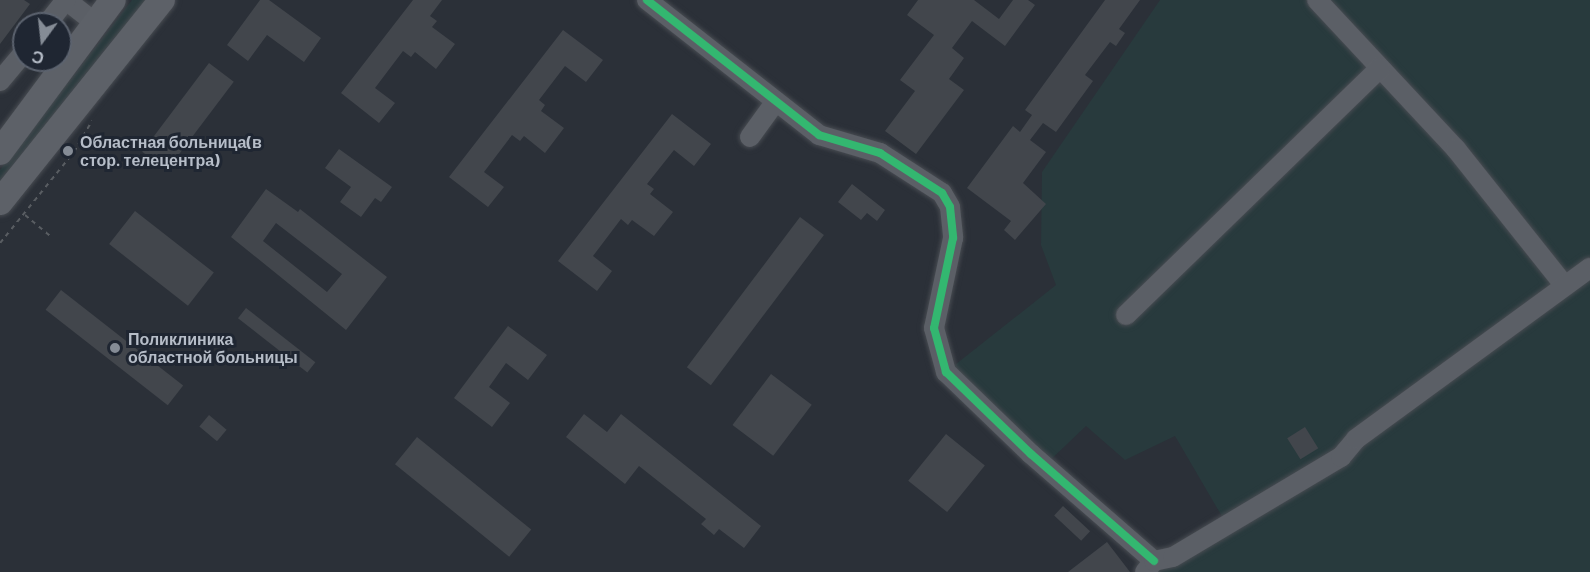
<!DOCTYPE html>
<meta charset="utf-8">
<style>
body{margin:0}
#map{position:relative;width:1590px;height:572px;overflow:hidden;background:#2b3038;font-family:Barlow,sans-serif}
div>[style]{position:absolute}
.green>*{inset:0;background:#283a3d}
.building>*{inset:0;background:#42464c;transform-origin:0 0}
.path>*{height:2px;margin-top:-1px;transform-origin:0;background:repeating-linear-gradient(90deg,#595d62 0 4.5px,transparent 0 9px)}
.roads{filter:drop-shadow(0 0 2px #474b51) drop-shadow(0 0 2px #474b51)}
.minor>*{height:20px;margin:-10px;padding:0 10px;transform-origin:10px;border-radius:10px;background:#5b5f66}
.major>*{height:26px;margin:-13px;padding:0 13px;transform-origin:13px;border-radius:13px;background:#5d6168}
.cycleway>*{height:8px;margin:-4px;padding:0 4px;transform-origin:4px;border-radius:4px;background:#33b770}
.dots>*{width:16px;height:16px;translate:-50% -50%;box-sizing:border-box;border:3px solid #1f2632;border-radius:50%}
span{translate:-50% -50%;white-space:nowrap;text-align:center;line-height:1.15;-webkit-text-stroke:6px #1f2632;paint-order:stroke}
.poi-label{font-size:16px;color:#b6bdc8;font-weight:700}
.left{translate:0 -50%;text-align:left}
.north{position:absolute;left:12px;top:12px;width:60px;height:60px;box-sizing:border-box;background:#1f2632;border:2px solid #5b626e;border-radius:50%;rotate:195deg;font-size:16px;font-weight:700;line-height:24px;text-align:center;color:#b6bdc8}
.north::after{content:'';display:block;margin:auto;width:21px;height:27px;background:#858c96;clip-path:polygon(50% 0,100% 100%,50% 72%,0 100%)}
</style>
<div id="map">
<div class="green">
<div style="clip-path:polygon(132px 0,146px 0,0 187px,0 170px)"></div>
<div style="clip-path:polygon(1160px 0,1590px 0,1590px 572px,1145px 572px,1227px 525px,1175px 436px,1125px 460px,1086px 426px,1044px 466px,946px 372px,1056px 285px,1041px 245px,1042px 172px)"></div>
</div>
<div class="building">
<div style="clip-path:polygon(0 0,24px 0,30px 4px,0 44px)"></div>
<div style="clip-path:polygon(260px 0,269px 0,321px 38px,304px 62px,267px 35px,248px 61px,227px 45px)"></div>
<div style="clip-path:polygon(413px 0,442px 0,430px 16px,437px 21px,432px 27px,455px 44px,436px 69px,415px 52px,411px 57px,403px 51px,375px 88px,395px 103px,379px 123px,341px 93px)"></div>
<div style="clip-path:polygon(918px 0,974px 0,999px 19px,1013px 0,1028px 0,1035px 5px,1005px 46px,972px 21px,952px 48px,964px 58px,949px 79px,964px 90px,916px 154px,885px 131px,915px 91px,900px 80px,934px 35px,907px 15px)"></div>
<div style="clip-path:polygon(1105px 0,1140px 0,1119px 29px,1125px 33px,1116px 46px,1110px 42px,1085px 75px,1093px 81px,1056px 132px,1043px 123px,1030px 140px,1046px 152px,1023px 183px,1046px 204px,1015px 240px,1004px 230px,1011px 221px,967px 188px,1013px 126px,1020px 132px,1032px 115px,1025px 110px)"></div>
<div style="clip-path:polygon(563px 30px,603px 60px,586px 82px,565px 66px,539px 100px,545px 105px,541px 111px,564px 128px,545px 153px,524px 136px,520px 141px,512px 135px,484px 172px,504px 187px,488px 207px,449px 177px)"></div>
<div style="left:209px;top:63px;width:31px;height:111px;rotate:37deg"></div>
<div style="clip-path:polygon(672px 114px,711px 144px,694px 166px,674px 150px,647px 184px,654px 189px,650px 194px,673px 212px,654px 236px,632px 220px,628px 225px,621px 219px,593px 256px,612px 271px,597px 291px,558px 261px)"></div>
<div style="clip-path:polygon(339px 149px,392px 187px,381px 202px,375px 198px,361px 217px,340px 202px,351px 187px,325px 168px)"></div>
<div style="clip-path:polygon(852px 184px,885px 210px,877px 221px,867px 213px,861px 220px,838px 202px)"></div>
<div style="clip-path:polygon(evenodd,266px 189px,298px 212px,300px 209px,387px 277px,346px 330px,231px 237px,266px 189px,276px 223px,342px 274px,327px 292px,263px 241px,276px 223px)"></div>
<div style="left:135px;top:211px;width:100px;height:42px;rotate:38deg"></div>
<div style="left:800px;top:217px;width:30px;height:188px;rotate:37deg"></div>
<div style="left:61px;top:290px;width:155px;height:25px;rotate:38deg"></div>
<div style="left:246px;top:308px;width:88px;height:13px;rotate:38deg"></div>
<div style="clip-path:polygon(508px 326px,547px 355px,528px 380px,506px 363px,489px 387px,510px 403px,492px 427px,454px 398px)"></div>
<div style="left:771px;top:374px;width:51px;height:64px;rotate:37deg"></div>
<div style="clip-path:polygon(584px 414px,607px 432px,621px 414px,761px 526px,744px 548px,719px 529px,714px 535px,701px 524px,706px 519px,639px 466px,625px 484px,566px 437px)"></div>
<div style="left:209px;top:415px;width:23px;height:15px;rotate:40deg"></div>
<div style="left:1305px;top:427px;width:25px;height:21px;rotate:58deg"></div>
<div style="left:946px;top:434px;width:50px;height:60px;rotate:39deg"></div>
<div style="left:417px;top:437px;width:147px;height:35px;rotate:39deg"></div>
<div style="left:1063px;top:506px;width:37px;height:13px;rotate:43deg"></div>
<div style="clip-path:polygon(1107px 542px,1130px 572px,1068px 572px)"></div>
</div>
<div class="path">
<div style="left:25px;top:215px;width:34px;rotate:40deg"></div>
<div style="left:0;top:243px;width:117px;rotate:-50.9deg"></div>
<div style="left:74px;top:152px;width:36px;rotate:-60deg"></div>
</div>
<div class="roads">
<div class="minor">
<div style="left:66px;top:0;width:37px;rotate:38deg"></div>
<div style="left:647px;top:0;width:219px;rotate:38.1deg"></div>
<div style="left:819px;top:135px;width:64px;rotate:16.4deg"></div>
<div style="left:880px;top:153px;width:74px;rotate:32.8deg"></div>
<div style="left:942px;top:193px;width:16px;rotate:60deg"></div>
<div style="left:950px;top:207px;width:31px;rotate:84deg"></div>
<div style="left:953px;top:238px;width:92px;rotate:101.9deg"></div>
<div style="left:934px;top:328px;width:46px;rotate:74.7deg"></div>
<div style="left:946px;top:372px;width:118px;rotate:44deg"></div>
<div style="left:1031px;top:454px;width:163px;rotate:41deg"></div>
<div style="left:1317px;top:0;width:204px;rotate:47deg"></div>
<div style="left:1456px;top:149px;width:174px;rotate:51.5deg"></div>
<div style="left:47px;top:24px;width:31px;rotate:-52deg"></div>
<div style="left:0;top:81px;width:38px;rotate:-50deg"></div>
<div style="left:750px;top:137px;width:44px;rotate:-54.2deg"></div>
<div style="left:1126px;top:315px;width:354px;rotate:-44.2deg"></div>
<div style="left:1145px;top:572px;width:14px;rotate:-51deg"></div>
<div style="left:1154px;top:561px;width:19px;rotate:-12deg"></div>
<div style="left:1173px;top:557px;width:196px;rotate:-30.8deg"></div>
<div style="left:1341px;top:457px;width:23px;rotate:-50deg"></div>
<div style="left:1356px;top:439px;width:290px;rotate:-36.2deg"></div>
</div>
<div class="major">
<div style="left:0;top:152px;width:189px;rotate:-53.4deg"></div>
<div style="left:0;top:202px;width:259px;rotate:-51.3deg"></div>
</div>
</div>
<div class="cycleway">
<div style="left:647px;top:0;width:219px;rotate:38.1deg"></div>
<div style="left:819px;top:135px;width:64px;rotate:16.4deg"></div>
<div style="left:880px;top:153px;width:74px;rotate:32.8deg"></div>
<div style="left:942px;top:193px;width:16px;rotate:60deg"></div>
<div style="left:950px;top:207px;width:31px;rotate:84deg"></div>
<div style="left:953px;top:238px;width:92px;rotate:101.9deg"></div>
<div style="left:934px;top:328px;width:46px;rotate:74.7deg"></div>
<div style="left:946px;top:372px;width:118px;rotate:44deg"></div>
<div style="left:1031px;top:454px;width:163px;rotate:41deg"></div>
</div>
<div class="dots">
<div style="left:68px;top:151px;background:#858c96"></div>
<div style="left:115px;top:348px;background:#858c96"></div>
</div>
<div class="poi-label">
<span class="left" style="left:80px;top:151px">Областная больница(в<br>стор. телецентра)</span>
<span class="left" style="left:128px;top:348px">Поликлиника<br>областной больницы</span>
</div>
<div class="north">С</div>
</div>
